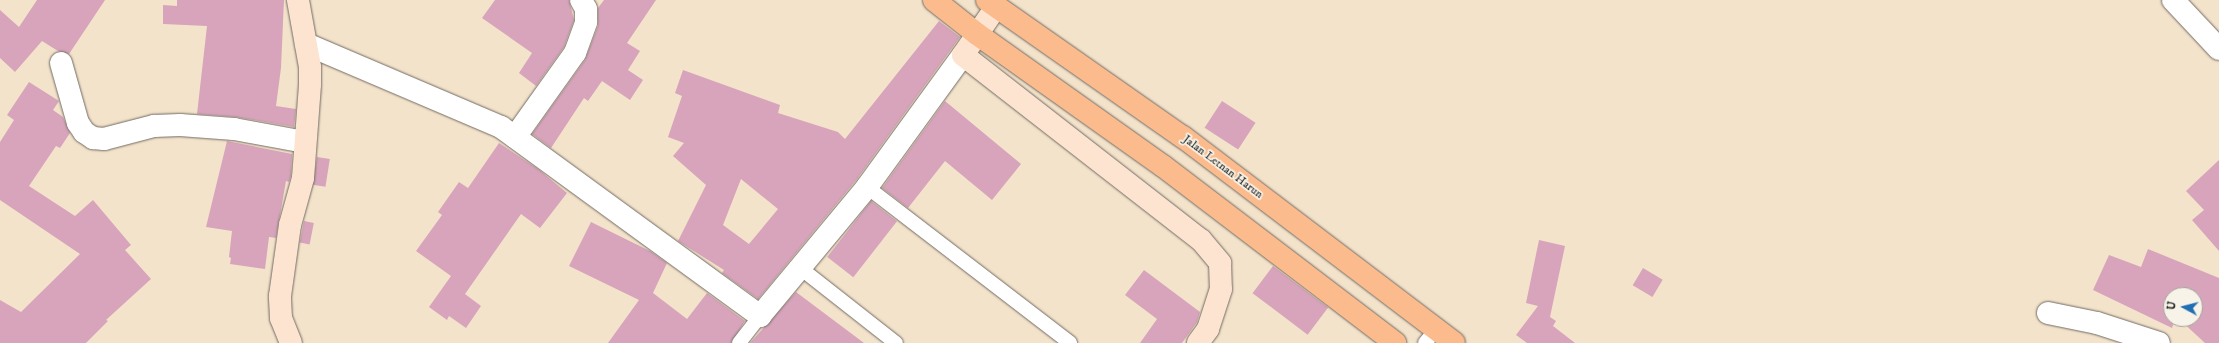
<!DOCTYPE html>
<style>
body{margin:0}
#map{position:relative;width:2219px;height:343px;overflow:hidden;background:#f4e3cb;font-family:"IM FELL DW Pica",serif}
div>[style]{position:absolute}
.building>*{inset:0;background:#d7a4bb;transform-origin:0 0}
.roads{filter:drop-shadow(0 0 1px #716b63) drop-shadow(0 0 1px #716b63)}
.lane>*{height:14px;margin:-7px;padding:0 7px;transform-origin:7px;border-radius:7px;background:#fff}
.street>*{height:22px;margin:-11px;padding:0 11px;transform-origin:11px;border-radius:11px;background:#fff}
.secondary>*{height:22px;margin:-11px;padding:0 11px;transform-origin:11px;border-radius:11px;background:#fde4d1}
.primary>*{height:22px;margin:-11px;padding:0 11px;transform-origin:11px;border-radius:11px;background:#fbbb8d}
span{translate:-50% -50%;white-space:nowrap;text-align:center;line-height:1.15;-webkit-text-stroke:3.5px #f7f3e8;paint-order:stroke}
.street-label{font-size:12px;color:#2b2b2b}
.north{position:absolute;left:2163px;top:287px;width:40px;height:40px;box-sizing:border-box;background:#f7f3e8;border:1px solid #a5a39c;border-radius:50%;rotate:277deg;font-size:11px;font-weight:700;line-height:16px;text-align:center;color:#2b2b2b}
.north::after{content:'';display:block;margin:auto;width:14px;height:18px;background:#1f6fb2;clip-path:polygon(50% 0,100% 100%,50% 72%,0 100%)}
</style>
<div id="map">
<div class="building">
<div style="clip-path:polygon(37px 0,105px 0,69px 54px,58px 51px,42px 41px,15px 72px,0 58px,0 10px,19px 27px)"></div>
<div style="clip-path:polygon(177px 0,284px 0,281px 68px,276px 106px,296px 109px,294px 127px,236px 117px,197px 114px,207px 26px,163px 24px,163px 5px,177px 6px)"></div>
<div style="clip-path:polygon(495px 0,569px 0,574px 20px,564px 47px,536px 86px,519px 73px,532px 53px,482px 18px)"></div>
<div style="clip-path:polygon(604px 0,656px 0,627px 43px,640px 51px,628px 70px,643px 80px,630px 100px,602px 81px,588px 101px,584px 98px,551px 148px,532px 134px,585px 60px,598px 26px,598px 8px)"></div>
<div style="clip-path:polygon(evenodd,939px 21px,960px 37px,857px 179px,758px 299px,722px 273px,724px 270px,678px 241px,706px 185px,673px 156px,684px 143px,668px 137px,682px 96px,675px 93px,683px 70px,780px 105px,778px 113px,838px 132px,845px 139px,939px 21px,741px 179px,778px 209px,749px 244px,723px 225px,741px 179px)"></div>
<div style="clip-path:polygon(29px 82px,59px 101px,53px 110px,63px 117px,70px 133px,60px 148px,56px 146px,29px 186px,75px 216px,93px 200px,131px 245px,125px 250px,151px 279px,106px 320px,108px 321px,86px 343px,0 343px,0 300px,21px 312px,80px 254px,0 200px,0 142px,14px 120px,7px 115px)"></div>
<div style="clip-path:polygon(945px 101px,1021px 164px,992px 200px,945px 161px,908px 208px,882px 188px)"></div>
<div style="left:1222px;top:101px;width:40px;height:32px;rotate:33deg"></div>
<div style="clip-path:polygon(227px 141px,292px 154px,291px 176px,289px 182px,286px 181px,276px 238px,269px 237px,265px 269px,230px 264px,231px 258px,229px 257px,232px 231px,206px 227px)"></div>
<div style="clip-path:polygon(499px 143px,538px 169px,567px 193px,540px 228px,521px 214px,465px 294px,481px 306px,466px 328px,449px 316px,447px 320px,429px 307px,451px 276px,416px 251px,442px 215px,438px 212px,459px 182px,468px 188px)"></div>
<div style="left:317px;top:157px;width:13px;height:28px;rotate:9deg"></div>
<div style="clip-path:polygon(2219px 160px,2219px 251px,2192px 220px,2204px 210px,2186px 191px)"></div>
<div style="left:871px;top:201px;width:33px;height:71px;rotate:38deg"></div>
<div style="left:304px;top:221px;width:10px;height:22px;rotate:11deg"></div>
<div style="clip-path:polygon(591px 222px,650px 251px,667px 263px,653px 293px,687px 319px,707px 293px,745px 321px,731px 343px,608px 343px,639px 300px,569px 266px)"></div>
<div style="clip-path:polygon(1539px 240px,1565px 246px,1550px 317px,1556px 321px,1553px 326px,1575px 343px,1527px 343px,1516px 335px,1538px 306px,1526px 303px)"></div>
<div style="clip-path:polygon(2148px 249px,2219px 278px,2219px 343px,2205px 343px,2179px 319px,2195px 319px,2195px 295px,2171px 295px,2171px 319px,2175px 319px,2172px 328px,2093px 290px,2109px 255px,2141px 267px)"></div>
<div style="left:1273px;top:266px;width:69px;height:34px;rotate:37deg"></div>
<div style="left:1643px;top:268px;width:23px;height:20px;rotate:31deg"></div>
<div style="clip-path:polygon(1144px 270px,1200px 312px,1197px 322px,1182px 343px,1140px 343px,1157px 319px,1125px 295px)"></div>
<div style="clip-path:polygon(796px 292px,864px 343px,750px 343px)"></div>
</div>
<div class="roads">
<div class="lane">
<div style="left:867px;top:187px;width:256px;rotate:37.5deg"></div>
<div style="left:799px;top:267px;width:123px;rotate:38.1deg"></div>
<div style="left:739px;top:343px;width:34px;rotate:-52deg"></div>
<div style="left:1425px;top:343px;width:17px;rotate:-50deg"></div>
</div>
<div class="street">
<div style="left:2173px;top:0;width:67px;rotate:46.8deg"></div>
<div style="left:306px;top:44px;width:212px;rotate:23.1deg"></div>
<div style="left:501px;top:127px;width:321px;rotate:36.1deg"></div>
<div style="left:760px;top:316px;width:168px;rotate:-50.3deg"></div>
<div style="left:867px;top:187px;width:163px;rotate:-54deg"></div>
<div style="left:61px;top:63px;width:62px;rotate:74.2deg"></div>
<div style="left:78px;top:123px;width:11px;rotate:56deg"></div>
<div style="left:84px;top:132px;width:11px;rotate:34deg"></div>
<div style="left:93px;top:138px;width:11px;rotate:5deg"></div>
<div style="left:104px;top:139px;width:52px;rotate:-14.6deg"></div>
<div style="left:154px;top:126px;width:26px;rotate:-2deg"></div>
<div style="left:180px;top:125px;width:54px;rotate:4.2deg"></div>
<div style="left:234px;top:129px;width:72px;rotate:10.4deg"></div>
<div style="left:515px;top:137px;width:103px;rotate:-54.5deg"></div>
<div style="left:575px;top:53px;width:33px;rotate:-70deg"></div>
<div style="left:586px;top:22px;width:13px;rotate:-90deg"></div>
<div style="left:586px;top:9px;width:10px;rotate:-119deg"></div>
<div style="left:2048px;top:313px;width:50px;rotate:11.5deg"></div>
<div style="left:2097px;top:323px;width:65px;rotate:17.9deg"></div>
</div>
<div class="secondary">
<div style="left:996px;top:7px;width:58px;rotate:124.5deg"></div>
<div style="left:963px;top:55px;width:301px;rotate:37.9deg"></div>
<div style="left:1201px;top:240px;width:30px;rotate:50deg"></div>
<div style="left:1220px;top:263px;width:26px;rotate:88deg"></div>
<div style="left:1221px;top:289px;width:42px;rotate:108deg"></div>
<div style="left:1208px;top:329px;width:17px;rotate:126deg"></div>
<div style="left:291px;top:343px;width:27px;rotate:-112deg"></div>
<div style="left:281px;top:318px;width:22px;rotate:-93deg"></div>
<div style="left:280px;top:296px;width:72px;rotate:-82deg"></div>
<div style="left:290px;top:225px;width:49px;rotate:-74.5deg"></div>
<div style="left:303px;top:178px;width:94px;rotate:-85.7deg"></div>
<div style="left:310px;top:84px;width:17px;rotate:-90deg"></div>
<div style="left:310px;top:67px;width:68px;rotate:-100.2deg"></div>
</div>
<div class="primary">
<div style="left:934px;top:0;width:55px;rotate:38.3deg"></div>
<div style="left:977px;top:34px;width:228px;rotate:35.4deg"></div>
<div style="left:1163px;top:166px;width:292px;rotate:37.3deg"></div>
<div style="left:987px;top:0;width:239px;rotate:35deg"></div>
<div style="left:1183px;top:137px;width:340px;rotate:37.2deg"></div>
</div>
</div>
<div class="street-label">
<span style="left:1223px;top:167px;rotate:37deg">Jalan Letnan Harun</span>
</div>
<div class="north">U</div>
</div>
